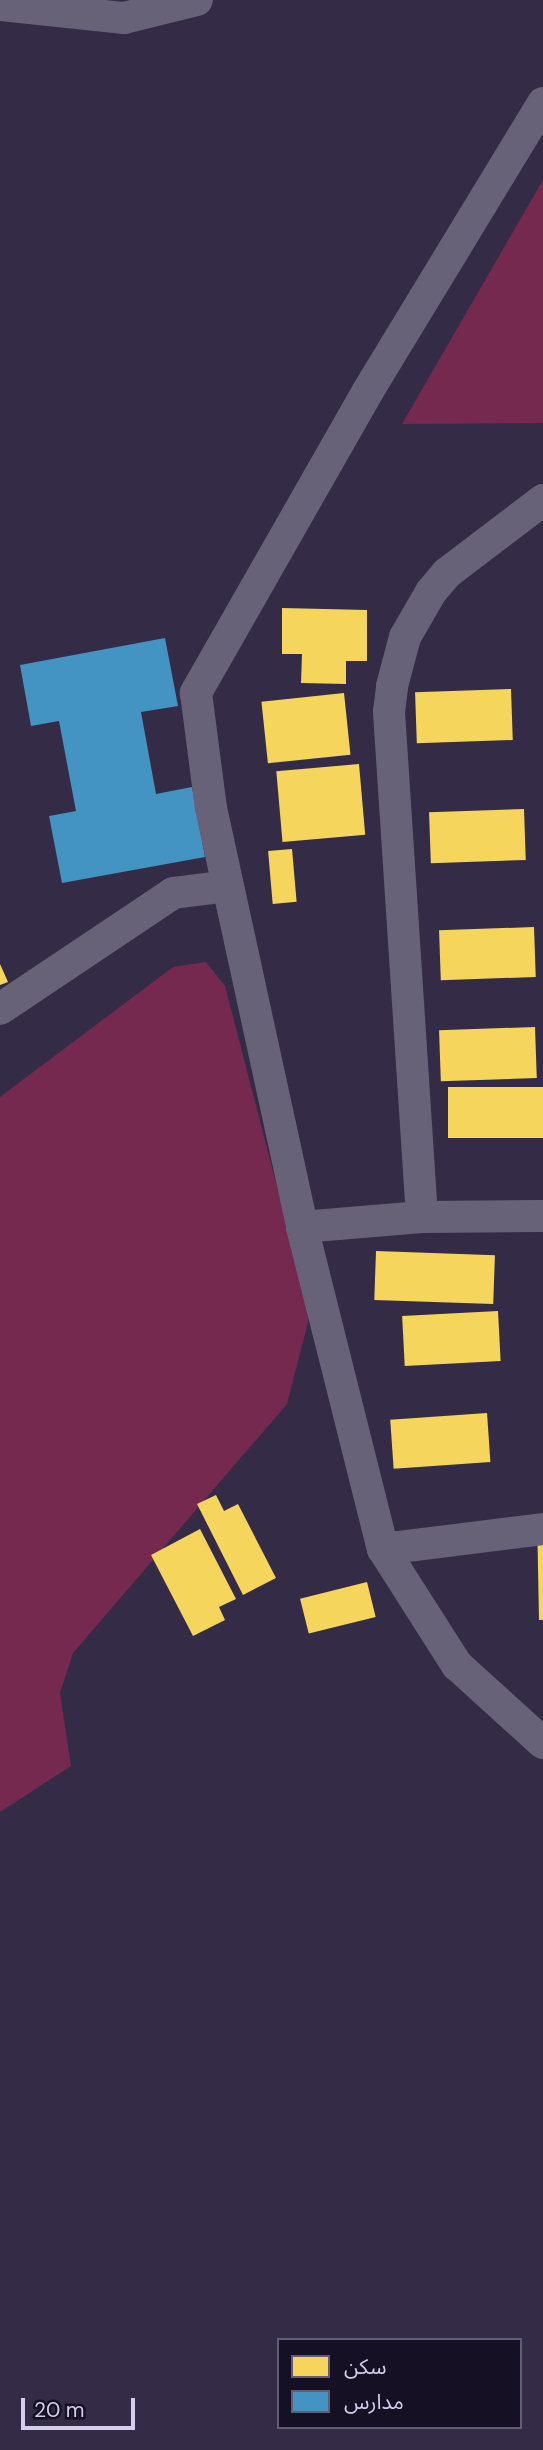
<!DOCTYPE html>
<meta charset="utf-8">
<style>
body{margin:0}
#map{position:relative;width:543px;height:2450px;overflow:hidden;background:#342c46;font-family:"DM Sans","Noto Sans Arabic",sans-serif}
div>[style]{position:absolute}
.green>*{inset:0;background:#75294f}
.homes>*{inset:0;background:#f6d55c;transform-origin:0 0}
.schools>*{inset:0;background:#4393c3}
.street>*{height:32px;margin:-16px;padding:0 16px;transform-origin:16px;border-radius:16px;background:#686279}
span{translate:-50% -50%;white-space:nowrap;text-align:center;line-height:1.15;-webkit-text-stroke:7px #161025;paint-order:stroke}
.legend{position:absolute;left:277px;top:2338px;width:245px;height:91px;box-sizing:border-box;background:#161025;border:2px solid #625c75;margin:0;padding:9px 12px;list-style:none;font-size:21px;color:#d4cdec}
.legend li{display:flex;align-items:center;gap:14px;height:35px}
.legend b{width:35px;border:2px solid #625c75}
.scale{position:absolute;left:21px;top:2398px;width:114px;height:32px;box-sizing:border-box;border:4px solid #d4cdec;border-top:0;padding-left:9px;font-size:21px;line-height:24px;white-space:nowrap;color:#d4cdec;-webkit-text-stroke:5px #161025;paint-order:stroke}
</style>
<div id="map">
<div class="green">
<div style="clip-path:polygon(543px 180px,543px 423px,402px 424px)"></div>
<div style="clip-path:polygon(206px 962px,225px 986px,310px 1314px,287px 1404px,73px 1653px,60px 1693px,71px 1766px,0 1812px,0 1097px,173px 967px)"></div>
</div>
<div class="homes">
<div style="clip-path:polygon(282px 608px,367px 610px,367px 661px,346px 661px,346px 684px,301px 683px,302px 654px,282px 654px)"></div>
<div style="left:511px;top:689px;width:51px;height:96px;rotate:88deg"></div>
<div style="left:344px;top:693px;width:62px;height:83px;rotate:84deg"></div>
<div style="left:359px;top:764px;width:71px;height:83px;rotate:85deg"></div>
<div style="left:524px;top:809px;width:51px;height:95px;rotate:88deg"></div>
<div style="left:292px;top:849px;width:53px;height:24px;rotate:85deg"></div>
<div style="left:534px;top:927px;width:50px;height:95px;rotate:88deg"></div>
<div style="clip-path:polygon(0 964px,8px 982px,0 985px)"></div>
<div style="left:535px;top:1027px;width:51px;height:96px;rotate:88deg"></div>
<div style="left:543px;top:1087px;width:51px;height:95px;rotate:90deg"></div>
<div style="left:376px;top:1251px;width:119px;height:49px;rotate:2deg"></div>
<div style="left:498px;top:1311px;width:50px;height:96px;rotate:87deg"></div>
<div style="left:487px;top:1413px;width:49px;height:97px;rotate:86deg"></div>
<div style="clip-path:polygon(216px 1495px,224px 1511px,238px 1504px,276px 1578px,243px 1595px,197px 1504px)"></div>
<div style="clip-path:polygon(543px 1514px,543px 1620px,539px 1620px,537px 1515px)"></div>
<div style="clip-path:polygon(200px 1529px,236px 1599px,219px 1607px,225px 1620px,193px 1636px,151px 1555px)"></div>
<div style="left:367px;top:1582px;width:36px;height:69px;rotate:76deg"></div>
</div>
<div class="schools">
<div style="clip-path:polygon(165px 638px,178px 706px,141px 712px,156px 794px,192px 787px,205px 857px,62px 883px,49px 816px,76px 811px,59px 721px,31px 726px,20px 665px)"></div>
</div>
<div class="street">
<div style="left:0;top:5px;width:125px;rotate:6deg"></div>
<div style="left:124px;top:18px;width:75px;rotate:-13.9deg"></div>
<div style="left:543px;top:103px;width:337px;rotate:121.3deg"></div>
<div style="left:368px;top:391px;width:348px;rotate:119.7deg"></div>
<div style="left:196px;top:693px;width:116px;rotate:82.6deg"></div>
<div style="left:211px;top:808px;width:429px;rotate:77.7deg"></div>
<div style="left:302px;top:1227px;width:332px;rotate:75.9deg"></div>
<div style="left:383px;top:1549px;width:138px;rotate:57.5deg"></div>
<div style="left:457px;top:1665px;width:116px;rotate:42.2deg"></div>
<div style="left:0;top:1009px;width:208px;rotate:-33.8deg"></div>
<div style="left:173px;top:893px;width:55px;rotate:-7.3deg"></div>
<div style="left:422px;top:1217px;width:506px;rotate:-93.74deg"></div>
<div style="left:389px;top:712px;width:26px;rotate:-83deg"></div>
<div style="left:392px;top:686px;width:51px;rotate:-75.1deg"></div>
<div style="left:405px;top:637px;width:52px;rotate:-60deg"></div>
<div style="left:431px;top:592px;width:25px;rotate:-50deg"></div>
<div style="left:447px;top:573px;width:121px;rotate:-37.2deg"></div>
<div style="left:302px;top:1227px;width:120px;rotate:-4.8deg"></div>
<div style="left:422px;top:1217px;width:121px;rotate:-0.5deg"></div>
<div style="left:383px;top:1549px;width:161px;rotate:-7.1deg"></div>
</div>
<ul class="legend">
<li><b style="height:19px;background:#f6d55c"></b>سكن</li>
<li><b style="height:19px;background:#4393c3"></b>مدارس</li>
</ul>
<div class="scale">20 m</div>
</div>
